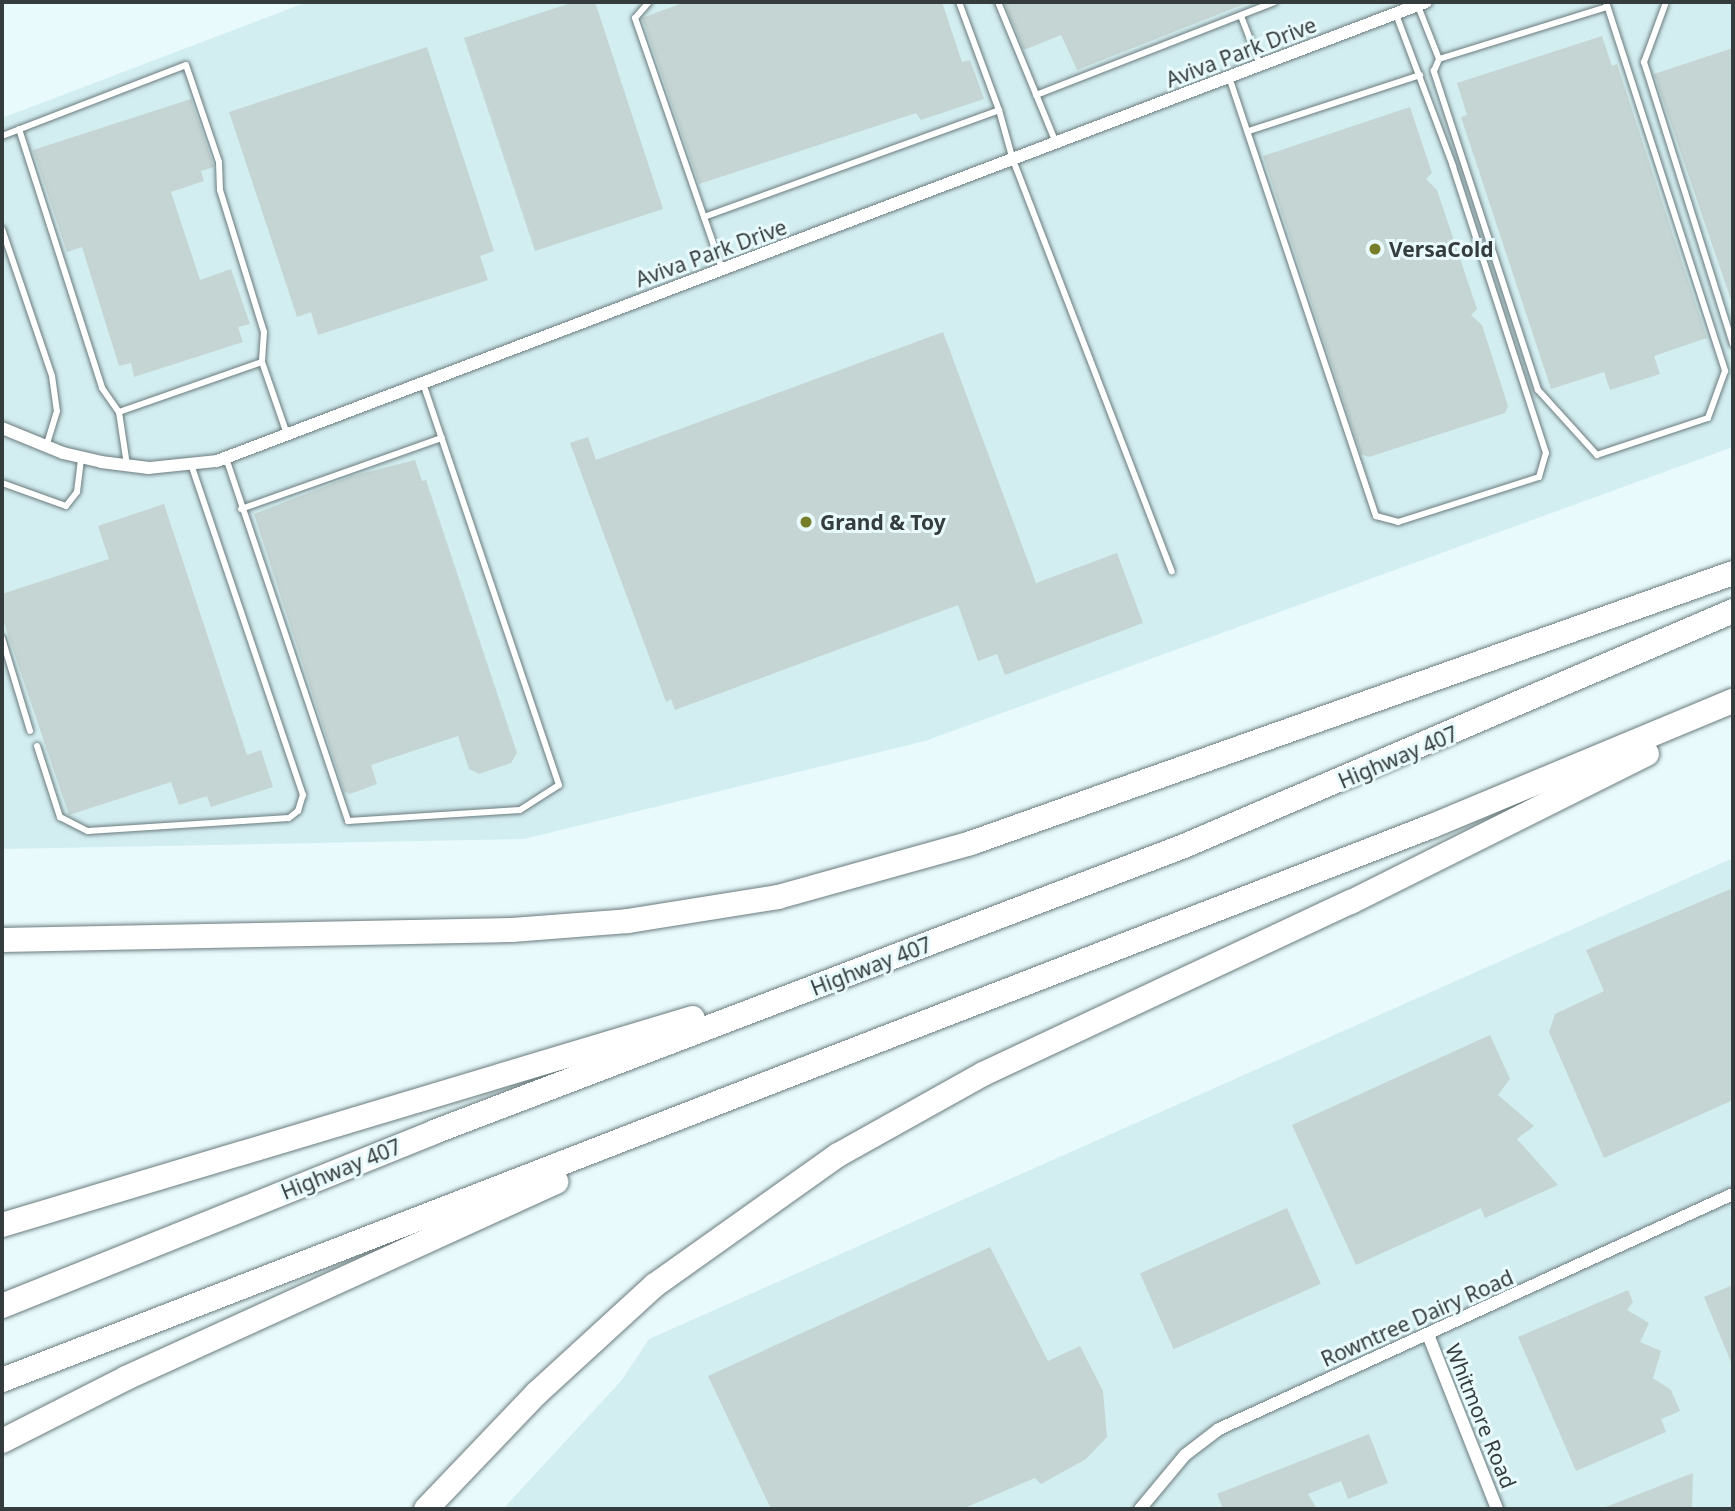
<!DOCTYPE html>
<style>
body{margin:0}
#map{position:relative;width:1735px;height:1511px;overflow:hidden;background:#e8fafc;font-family:"Noto Sans",sans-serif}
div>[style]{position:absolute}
.built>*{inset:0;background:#d3eef1}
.building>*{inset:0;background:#c4d5d3;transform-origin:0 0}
.roads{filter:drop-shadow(0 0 2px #6b7b7d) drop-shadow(0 0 2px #6b7b7d)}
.lane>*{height:6px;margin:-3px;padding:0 3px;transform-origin:3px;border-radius:3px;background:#fff}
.street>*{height:12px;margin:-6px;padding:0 6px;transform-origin:6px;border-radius:6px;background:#fff}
.highway>*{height:24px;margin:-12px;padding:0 12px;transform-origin:12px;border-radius:12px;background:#fff}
.dots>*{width:19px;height:19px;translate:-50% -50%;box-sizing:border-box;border:4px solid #e8fafc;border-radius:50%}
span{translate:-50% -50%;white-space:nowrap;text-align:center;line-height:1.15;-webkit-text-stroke:6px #e8fafc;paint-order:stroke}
.street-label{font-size:21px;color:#353c3d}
.poi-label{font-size:21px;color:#353c3d;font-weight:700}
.left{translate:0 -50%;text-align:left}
.frame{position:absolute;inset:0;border:4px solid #353c3d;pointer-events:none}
</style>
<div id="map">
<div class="built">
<div style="clip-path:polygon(307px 2px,1733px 2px,1733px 447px,925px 741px,524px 839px,2px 849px,2px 118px)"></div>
<div style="clip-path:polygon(1733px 858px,1733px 1509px,503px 1509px,621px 1381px,649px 1339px)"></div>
</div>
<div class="building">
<div style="clip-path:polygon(574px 2px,595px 2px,663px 209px,535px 251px,464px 38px)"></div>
<div style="clip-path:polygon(685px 2px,942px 2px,962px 62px,970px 60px,984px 99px,921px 120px,916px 113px,699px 184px,642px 18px)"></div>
<div style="clip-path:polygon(1004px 2px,1247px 2px,1247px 3px,1077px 70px,1061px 35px,1024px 50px)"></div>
<div style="clip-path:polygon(1602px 36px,1612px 66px,1617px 64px,1707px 338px,1654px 356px,1660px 374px,1610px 390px,1604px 372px,1551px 389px,1461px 117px,1467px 115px,1457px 83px)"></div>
<div style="clip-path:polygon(427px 47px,494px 251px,480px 256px,488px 280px,318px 335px,311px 312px,297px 317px,229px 112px)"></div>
<div style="clip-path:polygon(1733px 48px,1733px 300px,1731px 300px,1654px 74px)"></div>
<div style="clip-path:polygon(191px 99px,214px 167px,201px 171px,204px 181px,171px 192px,200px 280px,231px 269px,250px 324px,238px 327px,243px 342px,134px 377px,131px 363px,119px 366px,82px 247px,67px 252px,33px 150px)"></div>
<div style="clip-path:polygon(1410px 107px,1432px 173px,1426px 179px,1437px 190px,1477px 309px,1471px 315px,1482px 325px,1508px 406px,1505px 413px,1369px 457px,1361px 454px,1263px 156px)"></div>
<div style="clip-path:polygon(943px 332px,1036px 583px,1117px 553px,1143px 623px,1005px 675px,997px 654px,978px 661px,958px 605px,675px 710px,671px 699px,666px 702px,570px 443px,588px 437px,596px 460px)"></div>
<div style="clip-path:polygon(415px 460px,422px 481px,426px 480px,517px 753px,511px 763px,479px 774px,469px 769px,458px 736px,371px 765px,377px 784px,350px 794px,344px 791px,254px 514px,352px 476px)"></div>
<div style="clip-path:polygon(164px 504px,247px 755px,261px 750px,273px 787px,211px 807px,207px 796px,179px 805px,171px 782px,69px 815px,2px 617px,2px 594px,109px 559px,98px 526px)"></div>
<div style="clip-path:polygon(1733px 888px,1733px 1100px,1604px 1158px,1549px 1032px,1555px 1014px,1604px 991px,1586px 950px)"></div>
<div style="clip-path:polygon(1490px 1035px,1510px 1079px,1498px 1095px,1534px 1126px,1517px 1139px,1558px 1185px,1485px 1218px,1481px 1208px,1356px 1265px,1292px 1125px)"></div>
<div style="left:1287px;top:1208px;width:83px;height:161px;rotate:66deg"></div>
<div style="clip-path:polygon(990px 1247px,1048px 1361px,1080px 1346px,1103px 1391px,1107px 1437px,1086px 1459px,1041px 1484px,1035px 1478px,962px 1509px,771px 1509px,708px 1376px)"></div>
<div style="clip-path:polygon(1733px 1285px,1733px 1367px,1704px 1297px)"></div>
<div style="clip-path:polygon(1628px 1290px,1633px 1302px,1627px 1310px,1649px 1323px,1640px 1342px,1661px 1351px,1653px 1378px,1671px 1390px,1680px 1411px,1661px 1419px,1666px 1432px,1576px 1471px,1518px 1337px)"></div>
<div style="clip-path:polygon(1369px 1434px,1388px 1483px,1348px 1499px,1341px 1481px,1308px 1494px,1317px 1509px,1223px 1509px,1217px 1494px)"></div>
<div style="clip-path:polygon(1693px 1473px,1692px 1509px,1603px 1509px,1603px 1508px)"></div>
</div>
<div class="roads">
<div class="lane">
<div style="left:649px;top:2px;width:21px;rotate:131deg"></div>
<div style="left:635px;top:18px;width:211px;rotate:70.9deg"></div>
<div style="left:959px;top:2px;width:115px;rotate:69.7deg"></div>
<div style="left:998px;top:2px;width:152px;rotate:67.6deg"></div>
<div style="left:1606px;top:2px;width:388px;rotate:72.1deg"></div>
<div style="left:1725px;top:371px;width:50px;rotate:109.9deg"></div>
<div style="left:1708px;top:418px;width:117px;rotate:161.6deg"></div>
<div style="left:1597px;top:455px;width:88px;rotate:-132.2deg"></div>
<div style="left:1538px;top:390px;width:336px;rotate:-108.1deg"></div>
<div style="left:1434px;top:71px;width:13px;rotate:-67deg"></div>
<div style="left:1439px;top:59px;width:176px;rotate:-17.2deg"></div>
<div style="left:1665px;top:5px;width:61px;rotate:110.2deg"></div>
<div style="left:1644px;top:62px;width:296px;rotate:72.5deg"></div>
<div style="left:1418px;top:6px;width:57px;rotate:68.4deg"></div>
<div style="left:1241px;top:16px;width:53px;rotate:68.8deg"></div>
<div style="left:1229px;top:77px;width:463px;rotate:71.5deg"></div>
<div style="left:1376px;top:516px;width:23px;rotate:15deg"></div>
<div style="left:1398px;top:522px;width:148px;rotate:-17.7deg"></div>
<div style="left:1539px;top:477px;width:25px;rotate:-74deg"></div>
<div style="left:1546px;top:453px;width:302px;rotate:-108deg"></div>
<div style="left:1453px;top:166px;width:162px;rotate:-110.6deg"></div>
<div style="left:1036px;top:95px;width:256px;rotate:-21.3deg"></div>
<div style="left:19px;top:129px;width:272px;rotate:72.2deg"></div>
<div style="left:102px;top:388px;width:29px;rotate:55deg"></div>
<div style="left:1249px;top:131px;width:180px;rotate:-18.1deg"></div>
<div style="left:2px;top:136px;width:197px;rotate:-21.1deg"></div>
<div style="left:186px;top:65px;width:102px;rotate:71.2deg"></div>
<div style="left:219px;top:162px;width:28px;rotate:88deg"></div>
<div style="left:220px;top:190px;width:149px;rotate:72.8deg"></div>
<div style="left:264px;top:332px;width:30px;rotate:94deg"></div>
<div style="left:262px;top:362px;width:76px;rotate:70.9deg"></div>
<div style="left:2px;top:229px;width:155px;rotate:71.2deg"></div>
<div style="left:52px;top:376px;width:35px;rotate:82deg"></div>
<div style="left:57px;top:411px;width:37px;rotate:107deg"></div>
<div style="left:722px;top:269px;width:55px;rotate:-109.1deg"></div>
<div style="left:704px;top:217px;width:314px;rotate:-19.9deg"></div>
<div style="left:999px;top:110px;width:52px;rotate:74.4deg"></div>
<div style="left:1013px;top:160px;width:441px;rotate:68.9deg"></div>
<div style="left:226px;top:458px;width:383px;rotate:71.4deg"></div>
<div style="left:348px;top:821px;width:172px;rotate:-3.7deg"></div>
<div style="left:520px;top:810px;width:46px;rotate:-32.7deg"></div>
<div style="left:559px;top:785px;width:424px;rotate:-108.7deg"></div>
<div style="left:127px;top:465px;width:54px;rotate:-98.6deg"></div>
<div style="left:119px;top:412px;width:151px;rotate:-19.3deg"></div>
<div style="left:2px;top:483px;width:68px;rotate:19.8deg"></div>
<div style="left:66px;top:506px;width:18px;rotate:-52deg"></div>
<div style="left:77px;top:492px;width:35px;rotate:-83deg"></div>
<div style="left:241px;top:509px;width:213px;rotate:-19.5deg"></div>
<div style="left:2px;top:638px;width:97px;rotate:73.2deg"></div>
<div style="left:37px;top:746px;width:75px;rotate:72.1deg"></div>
<div style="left:60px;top:817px;width:31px;rotate:27deg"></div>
<div style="left:88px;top:831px;width:201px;rotate:-3.7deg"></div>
<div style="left:289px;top:818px;width:11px;rotate:-38deg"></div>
<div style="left:298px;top:811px;width:17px;rotate:-73deg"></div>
<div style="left:303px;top:795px;width:348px;rotate:-108.7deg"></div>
</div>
<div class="street">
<div style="left:2px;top:428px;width:66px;rotate:22.3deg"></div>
<div style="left:63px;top:453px;width:39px;rotate:13deg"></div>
<div style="left:101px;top:462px;width:48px;rotate:7.1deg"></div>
<div style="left:149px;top:468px;width:68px;rotate:-5.9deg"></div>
<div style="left:217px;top:461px;width:1293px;rotate:-20.79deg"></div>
<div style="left:1429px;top:1337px;width:185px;rotate:68.4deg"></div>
<div style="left:1140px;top:1509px;width:70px;rotate:-50.2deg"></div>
<div style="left:1185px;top:1455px;width:43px;rotate:-37.4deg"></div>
<div style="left:1219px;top:1429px;width:565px;rotate:-24.57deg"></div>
</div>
<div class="highway">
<div style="left:2px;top:940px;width:510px;rotate:-1.12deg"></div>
<div style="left:512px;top:930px;width:116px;rotate:-4.4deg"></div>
<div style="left:628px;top:921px;width:152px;rotate:-9.1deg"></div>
<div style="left:778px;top:897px;width:200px;rotate:-15.6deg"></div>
<div style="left:971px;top:843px;width:808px;rotate:-19.51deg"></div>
<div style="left:2px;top:1225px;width:721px;rotate:-16.68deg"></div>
<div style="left:2px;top:1306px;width:466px;rotate:-21.9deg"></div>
<div style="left:434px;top:1132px;width:803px;rotate:-20.87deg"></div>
<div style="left:1184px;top:846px;width:597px;rotate:-23.17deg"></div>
<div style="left:2px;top:1380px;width:1534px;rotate:-21.18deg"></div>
<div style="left:1432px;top:826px;width:326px;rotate:-22.6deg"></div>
<div style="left:2px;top:1441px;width:139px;rotate:-26.9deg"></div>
<div style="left:126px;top:1378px;width:473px;rotate:-24.5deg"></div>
<div style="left:426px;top:1509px;width:161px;rotate:-46.3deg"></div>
<div style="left:537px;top:1393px;width:160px;rotate:-42.5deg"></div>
<div style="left:655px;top:1285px;width:224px;rotate:-35.4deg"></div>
<div style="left:838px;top:1155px;width:166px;rotate:-29.2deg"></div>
<div style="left:983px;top:1074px;width:406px;rotate:-25.1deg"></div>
<div style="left:1351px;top:902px;width:331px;rotate:-26.6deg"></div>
</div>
</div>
<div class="dots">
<div style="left:1375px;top:249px;background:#767e29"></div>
<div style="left:806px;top:522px;background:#767e29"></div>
</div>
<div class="street-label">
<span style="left:1241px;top:52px;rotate:-21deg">Aviva Park Drive</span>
<span style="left:711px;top:253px;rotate:-20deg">Aviva Park Drive</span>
<span style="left:1398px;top:757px;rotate:-23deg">Highway 407</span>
<span style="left:871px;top:966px;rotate:-21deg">Highway 407</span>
<span style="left:341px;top:1169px;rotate:-22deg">Highway 407</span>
<span style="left:1417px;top:1318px;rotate:-24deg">Rowntree Dairy Road</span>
<span style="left:1481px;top:1416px;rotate:68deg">Whitmore Road</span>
</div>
<div class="poi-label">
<span class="left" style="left:1389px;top:249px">VersaCold</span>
<span class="left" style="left:820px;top:522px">Grand &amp; Toy</span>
</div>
<div class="frame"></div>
</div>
